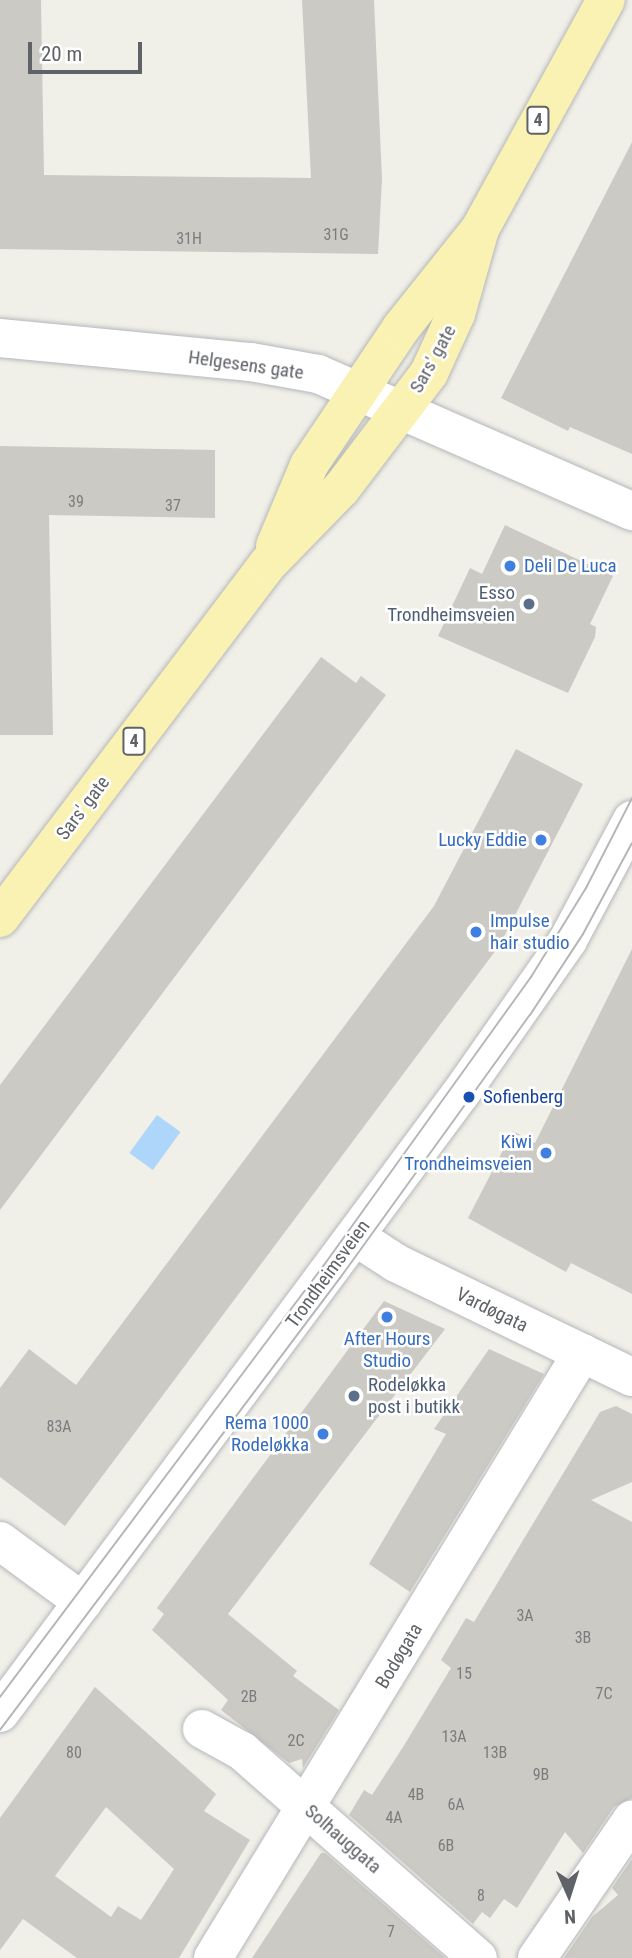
<!DOCTYPE html>
<meta charset="utf-8">
<style>
body{margin:0}
#map{position:relative;width:632px;height:1958px;overflow:hidden;background:#f0efe8;font-family:"Roboto Condensed",sans-serif}
div>[style]{position:absolute}
.water>*{inset:0;background:#aed5fa;transform-origin:0 0}
.building>*{inset:0;background:#cccac4}
.roads{filter:drop-shadow(0 0 2px #b5b7bb) drop-shadow(0 0 2px #b5b7bb)}
.minor>*{height:38px;margin:-19px;padding:0 19px;transform-origin:19px;border-radius:19px;background:#fff}
.major>*{height:38px;margin:-19px;padding:0 19px;transform-origin:19px;border-radius:19px;background:#faf2b3}
.tram>*{height:2px;margin:-1px;padding:0 1px;transform-origin:1px;border-radius:1px;background:#b5b6b7}
.dots>*{width:19px;height:19px;translate:-50% -50%;box-sizing:border-box;border:4px solid #fff;border-radius:50%}
span{translate:-50% -50%;white-space:nowrap;text-align:center;line-height:1.15;-webkit-text-stroke:5px #fff;paint-order:stroke}
.number-label{font-size:16px;color:#7a7c7e}
.number-label span{-webkit-text-stroke-width:0}
.shield-label span{padding:2px 5px;background:#fff;border:2px solid;border-radius:5px;-webkit-text-stroke-width:0}
.shield-label{font-size:18px;color:#5f6267;font-weight:700}
.street-label{font-size:19px;color:#5f6267}
.shop-label{font-size:19px;color:#366cbe}
.left{translate:0 -50%;text-align:left}
.right{translate:-100% -50%;text-align:right}
.service-label{font-size:19px;color:#4e5e75}
.transit-label{font-size:19px;color:#164399}
.north{position:absolute;left:534px;top:1860px;width:70px;height:70px;-webkit-text-stroke:5px #fff;paint-order:stroke;rotate:177deg;font-size:19px;font-weight:700;line-height:28px;text-align:center;color:#5f6267}
.north::after{content:'';display:block;margin:auto;width:24px;height:32px;background:#5f6267;clip-path:polygon(50% 0,100% 100%,50% 72%,0 100%)}
.scale{position:absolute;left:28px;top:42px;width:114px;height:32px;box-sizing:border-box;border:4px solid #5f6267;border-top:0;padding-left:9px;font-size:21px;line-height:24px;white-space:nowrap;color:#5f6267;-webkit-text-stroke:5px #fff;paint-order:stroke}
</style>
<div id="map">
<div class="water">
<div style="left:157px;top:1115px;width:29px;height:47px;rotate:36deg"></div>
</div>
<div class="building">
<div style="clip-path:polygon(0 0,41px 0,44px 175px,311px 178px,302px 0,374px 0,382px 179px,378px 254px,0 249px)"></div>
<div style="clip-path:polygon(632px 142px,632px 454px,570px 427px,568px 431px,501px 398px)"></div>
<div style="clip-path:polygon(0 446px,215px 450px,215px 518px,49px 515px,53px 735px,0 735px)"></div>
<div style="clip-path:polygon(505px 525px,613px 576px,590px 624px,596px 627px,595px 637px,568px 693px,438px 636px,470px 568px,482px 574px)"></div>
<div style="clip-path:polygon(321px 657px,356px 683px,361px 676px,386px 695px,0 1210px,0 1085px)"></div>
<div style="clip-path:polygon(516px 749px,583px 784px,499px 946px,65px 1526px,0 1477px,0 1388px,29px 1349px,76px 1385px,434px 906px)"></div>
<div style="clip-path:polygon(632px 949px,632px 1294px,571px 1263px,566px 1272px,468px 1218px,513px 1131px,535px 1143px)"></div>
<div style="clip-path:polygon(384px 1301px,445px 1329px,228px 1614px,297px 1671px,293px 1676px,339px 1710px,303px 1768px,302px 1759px,289px 1763px,221px 1710px,228px 1700px,152px 1630px,164px 1614px,157px 1608px)"></div>
<div style="clip-path:polygon(489px 1349px,544px 1374px,410px 1592px,369px 1564px,446px 1434px,434px 1429px)"></div>
<div style="clip-path:polygon(616px 1406px,632px 1414px,632px 1482px,591px 1500px,632px 1522px,632px 1798px,614px 1807px,583px 1853px,565px 1832px,517px 1908px,504px 1899px,490px 1918px,482px 1912px,473px 1924px,349px 1815px,364px 1790px,372px 1795px,403px 1747px,451px 1668px,441px 1660px,466px 1618px,474px 1622px,600px 1412px)"></div>
<div style="clip-path:polygon(evenodd,95px 1687px,216px 1794px,204px 1811px,250px 1840px,179px 1958px,77px 1958px,23px 1919px,0 1950px,0 1818px,95px 1687px,106px 1807px,174px 1869px,141px 1920px,118px 1906px,111px 1917px,55px 1876px,106px 1807px)"></div>
<div style="clip-path:polygon(321px 1853px,325px 1853px,445px 1958px,252px 1958px)"></div>
<div style="clip-path:polygon(632px 1859px,632px 1958px,564px 1958px,592px 1917px,618px 1895px,612px 1888px)"></div>
</div>
<div class="roads">
<div class="minor">
<div style="left:0;top:338px;width:252px;rotate:5.5deg"></div>
<div style="left:251px;top:362px;width:68px;rotate:10.2deg"></div>
<div style="left:318px;top:374px;width:343px;rotate:23.6deg"></div>
<div style="left:356px;top:1237px;width:48px;rotate:33deg"></div>
<div style="left:396px;top:1263px;width:262px;rotate:25.8deg"></div>
<div style="left:0;top:1541px;width:103px;rotate:36.3deg"></div>
<div style="left:0;top:1713px;width:773px;rotate:-53.37deg"></div>
<div style="left:461px;top:1093px;width:187px;rotate:-55deg"></div>
<div style="left:568px;top:940px;width:136px;rotate:-61.9deg"></div>
<div style="left:202px;top:1729px;width:46px;rotate:28.8deg"></div>
<div style="left:242px;top:1751px;width:314px;rotate:41.3deg"></div>
<div style="left:213px;top:1958px;width:709px;rotate:-58.62deg"></div>
<div style="left:537px;top:1958px;width:168px;rotate:-55.5deg"></div>
</div>
<div class="major">
<div style="left:275px;top:546px;width:88px;rotate:-67.2deg"></div>
<div style="left:309px;top:465px;width:165px;rotate:-56.1deg"></div>
<div style="left:401px;top:328px;width:127px;rotate:-51.4deg"></div>
<div style="left:480px;top:229px;width:261px;rotate:-61.2deg"></div>
<div style="left:0;top:918px;width:444px;rotate:-52.9deg"></div>
<div style="left:268px;top:564px;width:105px;rotate:-45.8deg"></div>
<div style="left:341px;top:489px;width:146px;rotate:-52.8deg"></div>
<div style="left:429px;top:373px;width:65px;rotate:-65.4deg"></div>
<div style="left:456px;top:314px;width:88px;rotate:-74.2deg"></div>
</div>
</div>
<div class="tram">
<div style="left:0;top:1697px;width:540px;rotate:-53.13deg"></div>
<div style="left:324px;top:1265px;width:355px;rotate:-54.3deg"></div>
<div style="left:531px;top:977px;width:105px;rotate:-58.3deg"></div>
<div style="left:586px;top:888px;width:101px;rotate:-62.9deg"></div>
<div style="left:0;top:1730px;width:566px;rotate:-53.05deg"></div>
<div style="left:340px;top:1278px;width:324px;rotate:-54.2deg"></div>
<div style="left:530px;top:1015px;width:97px;rotate:-56.8deg"></div>
<div style="left:583px;top:934px;width:103px;rotate:-61.7deg"></div>
</div>
<div class="dots">
<div style="left:510px;top:566px;background:#3f7fe0"></div>
<div style="left:529px;top:604px;background:#5c6f8a"></div>
<div style="left:541px;top:840px;background:#3f7fe0"></div>
<div style="left:476px;top:932px;background:#3f7fe0"></div>
<div style="left:469px;top:1097px;background:#1a4fb4"></div>
<div style="left:546px;top:1153px;background:#3f7fe0"></div>
<div style="left:387px;top:1317px;background:#3f7fe0"></div>
<div style="left:354px;top:1396px;background:#5c6f8a"></div>
<div style="left:323px;top:1434px;background:#3f7fe0"></div>
</div>
<div class="number-label">
<span style="left:336px;top:235px">31G</span>
<span style="left:189px;top:239px">31H</span>
<span style="left:76px;top:502px">39</span>
<span style="left:173px;top:506px">37</span>
<span style="left:59px;top:1427px">83A</span>
<span style="left:525px;top:1616px">3A</span>
<span style="left:583px;top:1638px">3B</span>
<span style="left:464px;top:1674px">15</span>
<span style="left:604px;top:1694px">7C</span>
<span style="left:249px;top:1697px">2B</span>
<span style="left:454px;top:1737px">13A</span>
<span style="left:296px;top:1741px">2C</span>
<span style="left:74px;top:1753px">80</span>
<span style="left:495px;top:1753px">13B</span>
<span style="left:541px;top:1775px">9B</span>
<span style="left:416px;top:1795px">4B</span>
<span style="left:456px;top:1805px">6A</span>
<span style="left:394px;top:1818px">4A</span>
<span style="left:446px;top:1846px">6B</span>
<span style="left:481px;top:1896px">8</span>
<span style="left:391px;top:1932px">7</span>
</div>
<div class="shield-label">
<span style="left:538px;top:120px">4</span>
<span style="left:134px;top:741px">4</span>
</div>
<div class="street-label">
<span style="left:433px;top:359px;rotate:-61deg">Sars' gate</span>
<span style="left:246px;top:365px;rotate:8deg">Helgesens gate</span>
<span style="left:83px;top:808px;rotate:-53deg">Sars' gate</span>
<span style="left:328px;top:1274px;rotate:-54deg">Trondheimsveien</span>
<span style="left:492px;top:1310px;rotate:26deg">Vardøgata</span>
<span style="left:399px;top:1656px;rotate:-59deg">Bodøgata</span>
<span style="left:343px;top:1839px;rotate:41deg">Solhauggata</span>
</div>
<div class="shop-label">
<span class="left" style="left:524px;top:566px">Deli De Luca</span>
<span class="right" style="left:527px;top:840px">Lucky Eddie</span>
<span class="left" style="left:490px;top:932px">Impulse<br>hair studio</span>
<span class="right" style="left:532px;top:1153px">Kiwi<br>Trondheimsveien</span>
<span style="left:387px;top:1350px">After Hours<br>Studio</span>
<span class="right" style="left:309px;top:1434px">Rema 1000<br>Rodeløkka</span>
</div>
<div class="service-label">
<span class="right" style="left:515px;top:604px">Esso<br>Trondheimsveien</span>
<span class="left" style="left:368px;top:1396px">Rodeløkka<br>post i butikk</span>
</div>
<div class="transit-label">
<span class="left" style="left:483px;top:1097px">Sofienberg</span>
</div>
<div class="north">N</div>
<div class="scale">20 m</div>
</div>
